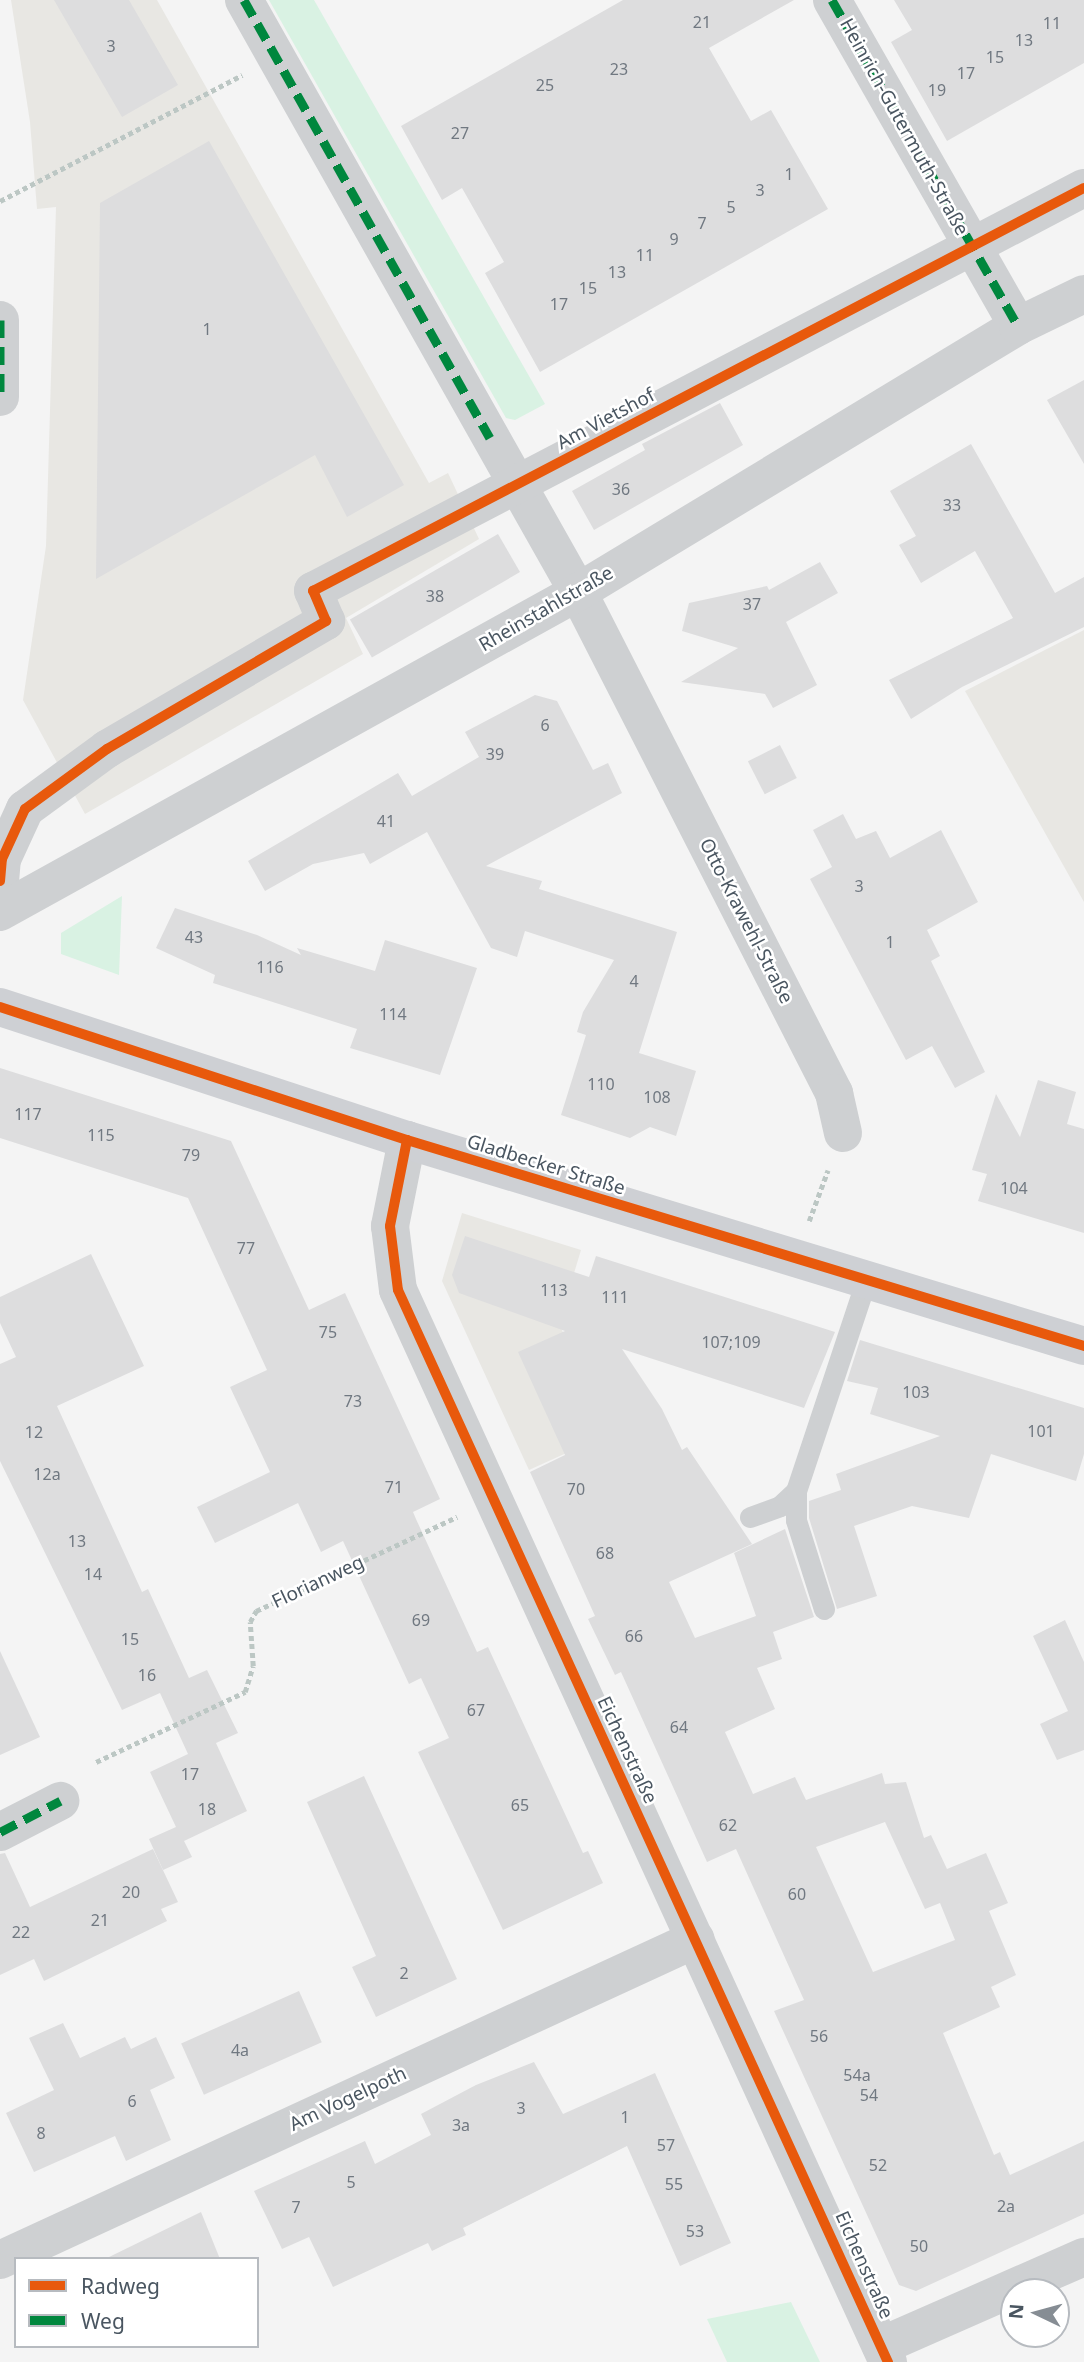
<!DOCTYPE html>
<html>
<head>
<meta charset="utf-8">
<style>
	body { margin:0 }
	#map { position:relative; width:1084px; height:2362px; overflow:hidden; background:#f4f4f4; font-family:"Noto Sans",sans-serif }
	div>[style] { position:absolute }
	.commercial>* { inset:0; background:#e8e7e3 }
	.green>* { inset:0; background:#d9f2e3 }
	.building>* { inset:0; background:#ddddde; transform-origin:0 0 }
	.path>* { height:4.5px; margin-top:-2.25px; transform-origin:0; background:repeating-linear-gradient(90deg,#bcc7c4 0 5px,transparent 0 8.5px) }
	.service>* { height:21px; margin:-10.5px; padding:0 10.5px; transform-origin:10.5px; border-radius:10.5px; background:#ced0d2 }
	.minor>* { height:38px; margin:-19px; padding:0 19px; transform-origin:19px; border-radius:19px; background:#ced0d2 }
	.secondary>* { height:38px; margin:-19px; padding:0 19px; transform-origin:19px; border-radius:19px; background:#ced0d4 }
	.quiet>* { height:9px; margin-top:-4.5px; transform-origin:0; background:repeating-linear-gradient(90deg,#00873e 0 18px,transparent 0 27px) }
	.cycleway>* { height:10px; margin:-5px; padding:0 5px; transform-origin:5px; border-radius:5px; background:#e8590c }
	span { translate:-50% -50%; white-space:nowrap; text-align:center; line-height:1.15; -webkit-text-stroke:5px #fff; paint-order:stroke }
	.number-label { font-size:16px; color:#707881 }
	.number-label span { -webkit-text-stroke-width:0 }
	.street-label { font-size:19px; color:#4a5661 }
	.legend { position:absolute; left:14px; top:2257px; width:245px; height:91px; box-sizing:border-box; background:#fff; border:2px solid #b7bbc0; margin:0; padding:9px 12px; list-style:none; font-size:21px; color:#4a5661 }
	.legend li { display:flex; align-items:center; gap:14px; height:35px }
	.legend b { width:35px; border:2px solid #b7bbc0 }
	.north { position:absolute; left:1000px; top:2278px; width:70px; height:70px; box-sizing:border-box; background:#fff; border:2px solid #b7bbc0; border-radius:50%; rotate:275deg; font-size:19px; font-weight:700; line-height:28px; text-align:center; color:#4a5661 }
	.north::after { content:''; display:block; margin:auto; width:24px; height:32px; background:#868d94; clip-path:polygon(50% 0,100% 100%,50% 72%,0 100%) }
</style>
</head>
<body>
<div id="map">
	<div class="commercial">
		<div style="clip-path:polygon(11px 0,157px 0,429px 483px,448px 473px,479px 539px,346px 618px,363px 654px,85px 814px,23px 700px,46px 546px,56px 207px,37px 209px,30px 122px)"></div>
		<div style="clip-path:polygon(1084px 630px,1084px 902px,965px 691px)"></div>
		<div style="clip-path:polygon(462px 1213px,581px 1250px,559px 1323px,606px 1435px,529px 1470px,442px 1281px)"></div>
	</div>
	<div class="green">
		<div style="clip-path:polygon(269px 0,314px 0,545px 404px,515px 420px,506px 418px)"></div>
		<div style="clip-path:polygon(122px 896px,119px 975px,61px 954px,61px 933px)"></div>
		<div style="clip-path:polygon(791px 2302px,820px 2362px,727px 2362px,707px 2319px)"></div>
	</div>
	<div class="building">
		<div style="clip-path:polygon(54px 0,129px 0,178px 85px,122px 117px)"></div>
		<div style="clip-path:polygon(623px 0,794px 0,709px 48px,751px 121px,771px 110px,828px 209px,540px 372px,485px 273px,504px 262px,462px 188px,442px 200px,401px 126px)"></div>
		<div style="clip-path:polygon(894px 0,1084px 0,1084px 63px,947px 141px,891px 42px,912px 30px)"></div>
		<div style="clip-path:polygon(209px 141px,404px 485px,347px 517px,315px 455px,96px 579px,100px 203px)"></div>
		<div style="clip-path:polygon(1084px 380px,1084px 464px,1047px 400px)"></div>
		<div style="clip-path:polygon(720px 403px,743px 445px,594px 530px,572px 491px,645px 450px,642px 444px)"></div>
		<div style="clip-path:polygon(971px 444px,1055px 593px,1084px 577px,1084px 627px,962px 687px,911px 719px,889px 680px,1013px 618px,975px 551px,921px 583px,899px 545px,916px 536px,890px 491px)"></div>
		<div style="left:498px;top:534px;width:44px;height:171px;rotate:60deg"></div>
		<div style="clip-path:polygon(820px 562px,838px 593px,786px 622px,817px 685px,773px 708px,765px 694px,681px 682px,738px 648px,682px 631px,689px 603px,767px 586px,769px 590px)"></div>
		<div style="clip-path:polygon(535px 695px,557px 701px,593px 770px,608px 763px,622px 793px,486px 866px,542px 881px,539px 889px,677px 932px,639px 1053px,696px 1071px,676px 1136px,650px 1127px,630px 1138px,561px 1115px,586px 1035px,577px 1032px,583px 1012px,614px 960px,525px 931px,517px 957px,491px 948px,427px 832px,370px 864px,364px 853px,313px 864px,265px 891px,248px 861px,398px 773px,412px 796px,479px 757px,465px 732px)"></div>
		<div style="left:780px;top:745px;width:37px;height:36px;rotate:63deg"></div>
		<div style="clip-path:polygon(843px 814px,856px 839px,876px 831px,890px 858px,941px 830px,978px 902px,927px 930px,940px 956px,931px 961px,985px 1072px,955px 1088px,932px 1046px,906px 1060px,810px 879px,832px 867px,813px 830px)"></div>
		<div style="clip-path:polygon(175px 908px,257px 935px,301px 955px,297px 948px,375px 971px,385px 940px,477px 968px,440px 1075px,350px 1048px,357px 1029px,213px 983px,215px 975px,156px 948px)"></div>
		<div style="clip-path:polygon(0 1068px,231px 1141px,309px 1310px,345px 1293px,440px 1499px,413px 1512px,416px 1519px,477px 1652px,488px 1647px,583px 1853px,588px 1851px,603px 1883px,503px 1930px,418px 1752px,449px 1738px,421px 1678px,409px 1684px,343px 1541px,321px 1552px,298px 1503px,215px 1543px,197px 1507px,270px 1472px,230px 1387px,267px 1370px,188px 1198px,0 1138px)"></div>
		<div style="clip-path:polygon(1038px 1080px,1076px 1092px,1067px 1124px,1084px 1129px,1084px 1233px,978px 1201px,987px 1174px,972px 1170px,996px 1094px,1020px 1137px)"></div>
		<div style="clip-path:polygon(evenodd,465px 1236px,589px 1277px,596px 1256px,835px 1332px,804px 1408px,622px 1349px,662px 1409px,682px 1450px,687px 1447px,752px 1544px,669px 1582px,695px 1638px,756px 1616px,734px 1553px,785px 1529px,814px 1617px,773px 1632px,782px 1659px,757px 1668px,775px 1709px,725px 1732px,753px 1794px,795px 1777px,806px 1800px,882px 1773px,885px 1784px,906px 1782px,924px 1838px,931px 1835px,947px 1869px,986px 1853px,1008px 1903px,989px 1911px,1016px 1975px,991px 1987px,1000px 2007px,943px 2033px,994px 2155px,1000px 2152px,1010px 2175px,1084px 2141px,1084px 2214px,916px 2291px,899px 2285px,774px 2011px,804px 2000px,736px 1849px,707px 1862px,621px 1672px,615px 1675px,588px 1619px,595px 1616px,530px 1472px,565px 1455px,518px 1352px,565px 1331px,459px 1293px,452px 1275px,465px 1236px,885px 1822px,925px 1909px,940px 1903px,955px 1940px,873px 1972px,816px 1847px,885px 1822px)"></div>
		<div style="clip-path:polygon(91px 1254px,144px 1366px,57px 1406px,142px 1592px,148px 1589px,189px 1678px,207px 1670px,238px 1733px,216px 1743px,247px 1811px,184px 1841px,192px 1857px,163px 1870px,149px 1839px,176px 1827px,150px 1772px,188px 1754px,160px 1693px,122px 1710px,0 1461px,0 1364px,16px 1357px,0 1323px,0 1297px)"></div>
		<div style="clip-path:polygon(860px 1340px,1084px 1408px,1084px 1454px,1076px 1481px,991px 1454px,969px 1518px,912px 1506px,854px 1526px,877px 1596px,837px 1609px,809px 1518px,809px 1501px,841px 1490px,836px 1474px,940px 1436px,870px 1414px,878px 1388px,847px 1381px)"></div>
		<div style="clip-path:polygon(1065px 1620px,1084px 1662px,1084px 1750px,1057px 1760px,1040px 1724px,1068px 1711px,1033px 1636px)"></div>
		<div style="clip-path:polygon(0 1651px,40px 1737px,0 1755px)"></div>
		<div style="clip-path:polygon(364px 1776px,457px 1979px,376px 2017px,352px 1967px,376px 1956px,307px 1802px)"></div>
		<div style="clip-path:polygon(153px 1849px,178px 1902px,161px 1909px,167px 1921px,44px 1981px,34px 1959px,0 1975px,0 1854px,5px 1853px,30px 1907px)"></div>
		<div style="left:299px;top:1991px;width:56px;height:129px;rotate:66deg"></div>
		<div style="clip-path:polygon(63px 2023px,80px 2058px,125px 2037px,131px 2049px,156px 2037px,175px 2078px,150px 2090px,171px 2140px,126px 2161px,115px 2136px,34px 2172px,6px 2113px,54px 2090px,29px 2038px)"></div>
		<div style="clip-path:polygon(534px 2062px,563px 2114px,655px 2073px,731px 2243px,680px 2266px,627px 2146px,463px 2228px,466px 2235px,448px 2243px,432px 2251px,428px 2243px,333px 2287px,309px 2237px,282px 2249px,254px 2191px,365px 2141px,375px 2164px,431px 2135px,421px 2114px,476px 2085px)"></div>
		<div style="clip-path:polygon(201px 2212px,220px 2259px,105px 2259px)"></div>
	</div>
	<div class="path">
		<div style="left:0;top:201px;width:273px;rotate:-27.5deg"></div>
		<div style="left:809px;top:1221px;width:54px;rotate:-69.6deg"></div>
		<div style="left:96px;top:1762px;width:165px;rotate:-25.2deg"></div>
		<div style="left:245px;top:1692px;width:27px;rotate:-73deg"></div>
		<div style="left:253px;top:1666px;width:44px;rotate:-93.9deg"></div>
		<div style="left:250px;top:1622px;width:13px;rotate:-61deg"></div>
		<div style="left:256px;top:1611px;width:222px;rotate:-25.1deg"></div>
	</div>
	<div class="service">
		<div style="left:750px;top:1517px;width:32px;rotate:-20deg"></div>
		<div style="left:780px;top:1506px;width:22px;rotate:-43deg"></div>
		<div style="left:824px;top:1609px;width:93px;rotate:-107.5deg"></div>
		<div style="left:796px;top:1520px;width:29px;rotate:-90deg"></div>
		<div style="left:796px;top:1491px;width:221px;rotate:-71.6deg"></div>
	</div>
	<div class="minor">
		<div style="left:244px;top:0;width:680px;rotate:60.57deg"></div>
		<div style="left:578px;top:592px;width:563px;rotate:62.93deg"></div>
		<div style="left:834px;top:1093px;width:41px;rotate:77.3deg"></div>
		<div style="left:832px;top:0;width:375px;rotate:60.3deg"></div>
		<div style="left:0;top:320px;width:77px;rotate:90deg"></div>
		<div style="left:0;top:881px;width:22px;rotate:-85deg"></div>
		<div style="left:2px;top:859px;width:55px;rotate:-65.3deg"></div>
		<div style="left:25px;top:809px;width:102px;rotate:-36.2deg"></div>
		<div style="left:107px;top:749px;width:254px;rotate:-30.3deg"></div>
		<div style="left:326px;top:621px;width:33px;rotate:-113deg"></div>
		<div style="left:313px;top:591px;width:870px;rotate:-27.6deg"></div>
		<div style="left:0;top:912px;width:661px;rotate:-28.97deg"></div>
		<div style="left:578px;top:592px;width:514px;rotate:-31.15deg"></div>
		<div style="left:1018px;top:326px;width:73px;rotate:-25.9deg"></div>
		<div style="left:407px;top:1140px;width:88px;rotate:101.2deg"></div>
		<div style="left:390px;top:1226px;width:64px;rotate:82.9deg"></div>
		<div style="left:398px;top:1290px;width:1179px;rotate:65.44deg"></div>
		<div style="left:0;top:1832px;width:68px;rotate:-27.3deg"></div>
		<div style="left:0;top:2260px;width:766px;rotate:-24.76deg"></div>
		<div style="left:881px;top:2346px;width:222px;rotate:-23.7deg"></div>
	</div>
	<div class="secondary">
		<div style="left:0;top:1007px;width:428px;rotate:18.1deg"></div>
		<div style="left:407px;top:1140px;width:708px;rotate:16.92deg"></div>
	</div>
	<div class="quiet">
		<div style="left:244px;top:0;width:502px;rotate:60.68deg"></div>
		<div style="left:832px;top:0;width:375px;rotate:60.3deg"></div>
		<div style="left:0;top:320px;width:77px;rotate:90deg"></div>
		<div style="left:0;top:1832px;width:68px;rotate:-27.3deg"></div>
	</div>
	<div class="cycleway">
		<div style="left:0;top:881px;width:22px;rotate:-85deg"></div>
		<div style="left:2px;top:859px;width:55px;rotate:-65.3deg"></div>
		<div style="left:25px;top:809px;width:102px;rotate:-36.2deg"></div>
		<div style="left:107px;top:749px;width:254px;rotate:-30.3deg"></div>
		<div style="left:326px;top:621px;width:33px;rotate:-113deg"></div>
		<div style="left:313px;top:591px;width:870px;rotate:-27.6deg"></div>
		<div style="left:0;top:1007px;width:428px;rotate:18.1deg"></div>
		<div style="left:407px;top:1140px;width:708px;rotate:16.92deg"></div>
		<div style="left:407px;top:1140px;width:88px;rotate:101.2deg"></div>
		<div style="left:390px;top:1226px;width:64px;rotate:82.9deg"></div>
		<div style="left:398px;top:1290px;width:1179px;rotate:65.44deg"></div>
	</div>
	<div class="number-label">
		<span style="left:702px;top:22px">21</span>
		<span style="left:1052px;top:23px">11</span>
		<span style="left:1024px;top:40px">13</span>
		<span style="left:111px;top:46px">3</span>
		<span style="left:995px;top:57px">15</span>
		<span style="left:619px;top:69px">23</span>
		<span style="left:966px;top:73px">17</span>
		<span style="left:545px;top:85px">25</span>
		<span style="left:937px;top:90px">19</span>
		<span style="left:460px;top:133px">27</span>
		<span style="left:789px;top:174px">1</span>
		<span style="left:760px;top:190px">3</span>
		<span style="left:731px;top:207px">5</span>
		<span style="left:702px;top:223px">7</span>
		<span style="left:674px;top:239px">9</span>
		<span style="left:645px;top:255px">11</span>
		<span style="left:617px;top:272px">13</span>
		<span style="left:588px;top:288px">15</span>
		<span style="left:559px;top:304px">17</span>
		<span style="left:207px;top:329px">1</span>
		<span style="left:621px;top:489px">36</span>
		<span style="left:952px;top:505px">33</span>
		<span style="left:435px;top:596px">38</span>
		<span style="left:752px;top:604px">37</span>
		<span style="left:545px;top:725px">6</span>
		<span style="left:495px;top:754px">39</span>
		<span style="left:386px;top:821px">41</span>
		<span style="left:859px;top:886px">3</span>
		<span style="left:194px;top:937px">43</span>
		<span style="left:890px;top:942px">1</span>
		<span style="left:270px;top:967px">116</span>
		<span style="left:634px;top:981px">4</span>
		<span style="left:393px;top:1014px">114</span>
		<span style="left:601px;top:1084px">110</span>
		<span style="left:657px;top:1097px">108</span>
		<span style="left:28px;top:1114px">117</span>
		<span style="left:101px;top:1135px">115</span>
		<span style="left:191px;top:1155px">79</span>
		<span style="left:1014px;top:1188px">104</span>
		<span style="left:246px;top:1248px">77</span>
		<span style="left:554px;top:1290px">113</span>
		<span style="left:615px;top:1297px">111</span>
		<span style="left:328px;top:1332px">75</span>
		<span style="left:731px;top:1342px">107;109</span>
		<span style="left:916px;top:1392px">103</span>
		<span style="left:353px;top:1401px">73</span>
		<span style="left:1041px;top:1431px">101</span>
		<span style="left:34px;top:1432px">12</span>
		<span style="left:47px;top:1474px">12a</span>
		<span style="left:394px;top:1487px">71</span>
		<span style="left:576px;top:1489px">70</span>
		<span style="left:77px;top:1541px">13</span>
		<span style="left:605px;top:1553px">68</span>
		<span style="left:93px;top:1574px">14</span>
		<span style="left:421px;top:1620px">69</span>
		<span style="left:634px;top:1636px">66</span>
		<span style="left:130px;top:1639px">15</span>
		<span style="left:147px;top:1675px">16</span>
		<span style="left:476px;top:1710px">67</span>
		<span style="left:679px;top:1727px">64</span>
		<span style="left:190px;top:1774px">17</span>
		<span style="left:520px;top:1805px">65</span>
		<span style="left:207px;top:1809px">18</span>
		<span style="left:728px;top:1825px">62</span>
		<span style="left:131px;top:1892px">20</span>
		<span style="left:797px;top:1894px">60</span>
		<span style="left:100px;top:1920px">21</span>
		<span style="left:21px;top:1932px">22</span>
		<span style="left:404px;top:1973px">2</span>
		<span style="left:819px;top:2036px">56</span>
		<span style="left:240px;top:2050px">4a</span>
		<span style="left:857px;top:2075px">54a</span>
		<span style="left:869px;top:2095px">54</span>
		<span style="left:132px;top:2101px">6</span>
		<span style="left:521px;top:2108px">3</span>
		<span style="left:625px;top:2117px">1</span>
		<span style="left:461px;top:2125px">3a</span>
		<span style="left:41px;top:2133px">8</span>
		<span style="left:666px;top:2145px">57</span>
		<span style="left:878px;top:2165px">52</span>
		<span style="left:351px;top:2182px">5</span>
		<span style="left:674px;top:2184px">55</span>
		<span style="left:1006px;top:2206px">2a</span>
		<span style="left:296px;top:2207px">7</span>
		<span style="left:695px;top:2231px">53</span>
		<span style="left:919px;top:2246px">50</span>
	</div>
	<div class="street-label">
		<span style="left:904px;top:127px;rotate:61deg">Heinrich-Gutermuth-Straße</span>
		<span style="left:606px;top:419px;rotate:-28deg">Am Vietshof</span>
		<span style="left:546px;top:609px;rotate:-30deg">Rheinstahlstraße</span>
		<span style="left:746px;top:921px;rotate:63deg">Otto-Krawehl-Straße</span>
		<span style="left:546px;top:1165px;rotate:17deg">Gladbecker Straße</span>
		<span style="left:318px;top:1582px;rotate:-25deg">Florianweg</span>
		<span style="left:627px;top:1750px;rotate:65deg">Eichenstraße</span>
		<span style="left:348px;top:2099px;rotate:-25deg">Am Vogelpoth</span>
		<span style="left:864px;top:2265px;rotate:66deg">Eichenstraße</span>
	</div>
	<ul class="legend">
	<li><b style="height:9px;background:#e8590c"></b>Radweg</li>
	<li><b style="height:9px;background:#00873e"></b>Weg</li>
	</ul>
	<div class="north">N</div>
</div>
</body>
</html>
